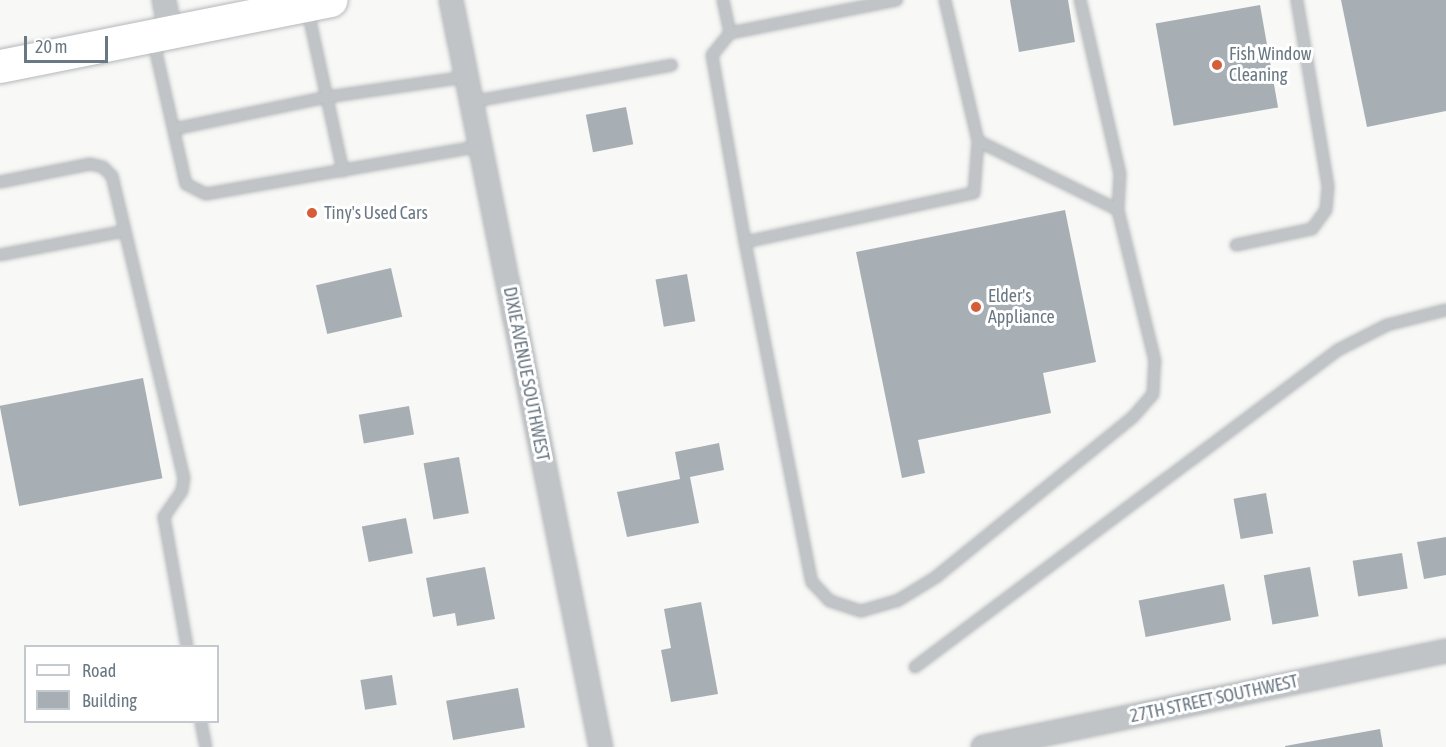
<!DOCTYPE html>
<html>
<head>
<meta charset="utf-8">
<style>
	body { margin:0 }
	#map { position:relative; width:1446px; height:747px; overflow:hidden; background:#f8f8f6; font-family:"Asap Condensed",sans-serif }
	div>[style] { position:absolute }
	.building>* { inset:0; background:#a8afb4; transform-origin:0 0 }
	.roads { filter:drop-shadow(0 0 2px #b4b8bb) drop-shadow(0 0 2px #b4b8bb) }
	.service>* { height:10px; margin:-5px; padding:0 5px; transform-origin:5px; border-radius:5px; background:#c0c4c7 }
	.minor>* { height:22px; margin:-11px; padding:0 11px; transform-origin:11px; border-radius:11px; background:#c0c4c7 }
	.primary>* { height:33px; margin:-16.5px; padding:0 16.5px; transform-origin:16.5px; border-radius:16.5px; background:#fff }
	.dots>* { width:16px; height:16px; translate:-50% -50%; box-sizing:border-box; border:3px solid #fff; border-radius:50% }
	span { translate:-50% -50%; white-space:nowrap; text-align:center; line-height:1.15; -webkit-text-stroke:6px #fff; paint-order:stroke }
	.poi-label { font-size:18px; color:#6a7884 }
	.left { translate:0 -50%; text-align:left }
	.street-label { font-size:18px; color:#6a7884 }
	.legend { position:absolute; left:24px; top:645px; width:195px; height:78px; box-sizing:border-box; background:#fff; border:2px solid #c3c9ce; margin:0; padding:8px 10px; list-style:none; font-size:18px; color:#6a7884 }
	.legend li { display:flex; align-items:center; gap:12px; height:30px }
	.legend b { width:30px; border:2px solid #c3c9ce }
	.scale { position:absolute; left:24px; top:36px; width:84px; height:27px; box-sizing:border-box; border:3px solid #6a7884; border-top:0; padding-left:8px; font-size:18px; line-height:21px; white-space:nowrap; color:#6a7884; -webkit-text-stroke:4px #fff; paint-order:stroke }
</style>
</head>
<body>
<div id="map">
	<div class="building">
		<div style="clip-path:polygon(1010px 0,1068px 0,1075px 42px,1019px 52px)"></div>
		<div style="clip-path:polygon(1341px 0,1446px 0,1446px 111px,1367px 127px)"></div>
		<div style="left:1260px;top:5px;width:104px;height:106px;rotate:80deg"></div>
		<div style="left:626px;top:107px;width:38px;height:41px;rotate:79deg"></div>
		<div style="clip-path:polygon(1065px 210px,1096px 362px,1043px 373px,1051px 413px,918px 440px,925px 473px,902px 478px,856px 252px)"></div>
		<div style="left:391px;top:268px;width:50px;height:77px;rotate:77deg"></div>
		<div style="left:687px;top:274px;width:48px;height:32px;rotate:80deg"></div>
		<div style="left:143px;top:378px;width:102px;height:146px;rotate:79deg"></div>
		<div style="left:409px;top:406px;width:29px;height:51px;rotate:80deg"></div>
		<div style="clip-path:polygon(719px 443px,724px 470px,690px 477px,699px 523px,627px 537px,617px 492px,680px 479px,675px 452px)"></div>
		<div style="left:459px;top:457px;width:57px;height:36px;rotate:80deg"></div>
		<div style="left:1266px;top:493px;width:41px;height:33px;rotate:80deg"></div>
		<div style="left:406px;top:518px;width:36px;height:45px;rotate:79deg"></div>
		<div style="clip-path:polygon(1446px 537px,1446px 575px,1424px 579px,1417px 542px)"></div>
		<div style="left:1402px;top:553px;width:36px;height:50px;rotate:81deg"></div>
		<div style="clip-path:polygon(485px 567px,495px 619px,457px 626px,455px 613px,433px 617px,426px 578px)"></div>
		<div style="left:1310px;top:567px;width:50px;height:47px;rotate:80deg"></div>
		<div style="left:1224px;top:584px;width:37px;height:87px;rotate:79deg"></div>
		<div style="clip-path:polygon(701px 602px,718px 694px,671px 702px,661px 650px,671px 648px,664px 609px)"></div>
		<div style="left:392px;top:675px;width:30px;height:32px;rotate:81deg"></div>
		<div style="left:518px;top:688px;width:40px;height:73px;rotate:80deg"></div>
		<div style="clip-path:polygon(1380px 729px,1383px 747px,1285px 747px,1285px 746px)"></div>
	</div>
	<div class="roads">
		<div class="service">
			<div style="left:723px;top:0;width:34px;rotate:78deg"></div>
			<div style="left:730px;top:33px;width:28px;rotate:129deg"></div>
			<div style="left:712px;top:55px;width:190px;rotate:80deg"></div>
			<div style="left:745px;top:242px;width:234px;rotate:-12.1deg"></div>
			<div style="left:974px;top:193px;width:52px;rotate:-85.6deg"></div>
			<div style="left:978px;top:141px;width:145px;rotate:-103.2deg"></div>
			<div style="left:307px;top:7px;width:168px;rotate:77.6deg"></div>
			<div style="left:730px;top:33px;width:170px;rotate:-11.2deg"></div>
			<div style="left:153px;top:39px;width:149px;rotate:77.2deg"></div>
			<div style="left:186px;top:184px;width:22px;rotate:27deg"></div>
			<div style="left:206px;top:194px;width:278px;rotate:-9.9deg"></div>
			<div style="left:471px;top:102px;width:204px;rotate:-10.4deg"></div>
			<div style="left:174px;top:129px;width:156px;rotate:-11.8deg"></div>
			<div style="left:327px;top:97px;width:140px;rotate:-8.2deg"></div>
			<div style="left:978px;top:141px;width:156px;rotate:26.2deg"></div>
			<div style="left:1118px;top:210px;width:36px;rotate:-87deg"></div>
			<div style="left:1120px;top:174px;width:179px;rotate:-102.9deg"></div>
			<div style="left:0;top:182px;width:92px;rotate:-11.3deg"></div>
			<div style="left:90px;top:164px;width:13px;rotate:13deg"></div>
			<div style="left:103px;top:167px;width:13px;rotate:45deg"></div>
			<div style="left:112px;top:176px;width:310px;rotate:76.6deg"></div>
			<div style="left:184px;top:478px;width:13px;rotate:99deg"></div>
			<div style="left:182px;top:491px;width:32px;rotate:125deg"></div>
			<div style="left:164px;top:517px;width:131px;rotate:79.9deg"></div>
			<div style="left:745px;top:242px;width:347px;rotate:78.9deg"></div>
			<div style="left:812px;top:582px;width:26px;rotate:47deg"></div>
			<div style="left:830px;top:601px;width:33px;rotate:18deg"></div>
			<div style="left:861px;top:611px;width:37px;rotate:-16deg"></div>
			<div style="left:897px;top:601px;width:46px;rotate:-31.6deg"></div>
			<div style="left:936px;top:577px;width:254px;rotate:-39.1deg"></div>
			<div style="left:1133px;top:417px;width:30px;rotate:-49deg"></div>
			<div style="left:1153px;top:394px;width:33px;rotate:-87deg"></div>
			<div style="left:1155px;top:361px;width:155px;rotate:-103.8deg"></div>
			<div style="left:1236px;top:245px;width:78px;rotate:-11.9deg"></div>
			<div style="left:1312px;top:229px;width:24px;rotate:-54deg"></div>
			<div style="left:1326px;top:210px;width:24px;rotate:-85deg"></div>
			<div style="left:1328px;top:186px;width:189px;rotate:-99.5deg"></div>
			<div style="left:0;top:255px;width:127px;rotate:-10.9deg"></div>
			<div style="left:915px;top:667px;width:529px;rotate:-36.85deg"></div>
			<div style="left:1338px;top:350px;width:55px;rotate:-27deg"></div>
			<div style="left:1387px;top:325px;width:61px;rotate:-14.3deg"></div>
			<div style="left:201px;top:722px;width:25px;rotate:79deg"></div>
		</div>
		<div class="minor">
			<div style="left:164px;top:0;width:32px;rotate:79deg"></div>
			<div style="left:451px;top:0;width:762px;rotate:78.65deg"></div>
			<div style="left:983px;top:747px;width:473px;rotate:-11.7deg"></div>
		</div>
		<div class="primary">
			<div style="left:0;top:66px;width:337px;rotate:-11.3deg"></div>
		</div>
	</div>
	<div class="dots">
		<div style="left:1217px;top:65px;background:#d55e39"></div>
		<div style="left:312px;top:213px;background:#d55e39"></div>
		<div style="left:976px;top:307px;background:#d55e39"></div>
	</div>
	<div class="poi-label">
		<span class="left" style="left:1229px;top:65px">Fish Window<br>Cleaning</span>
		<span class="left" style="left:324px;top:213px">Tiny's Used Cars</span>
		<span class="left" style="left:988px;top:307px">Elder's<br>Appliance</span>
	</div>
	<div class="street-label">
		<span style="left:526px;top:374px;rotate:79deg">DIXIE AVENUE SOUTHWEST</span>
		<span style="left:1214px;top:699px;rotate:-12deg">27TH STREET SOUTHWEST</span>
	</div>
	<ul class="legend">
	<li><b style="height:8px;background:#fff"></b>Road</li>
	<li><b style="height:16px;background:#a8afb4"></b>Building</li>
	</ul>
	<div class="scale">20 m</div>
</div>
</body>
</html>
